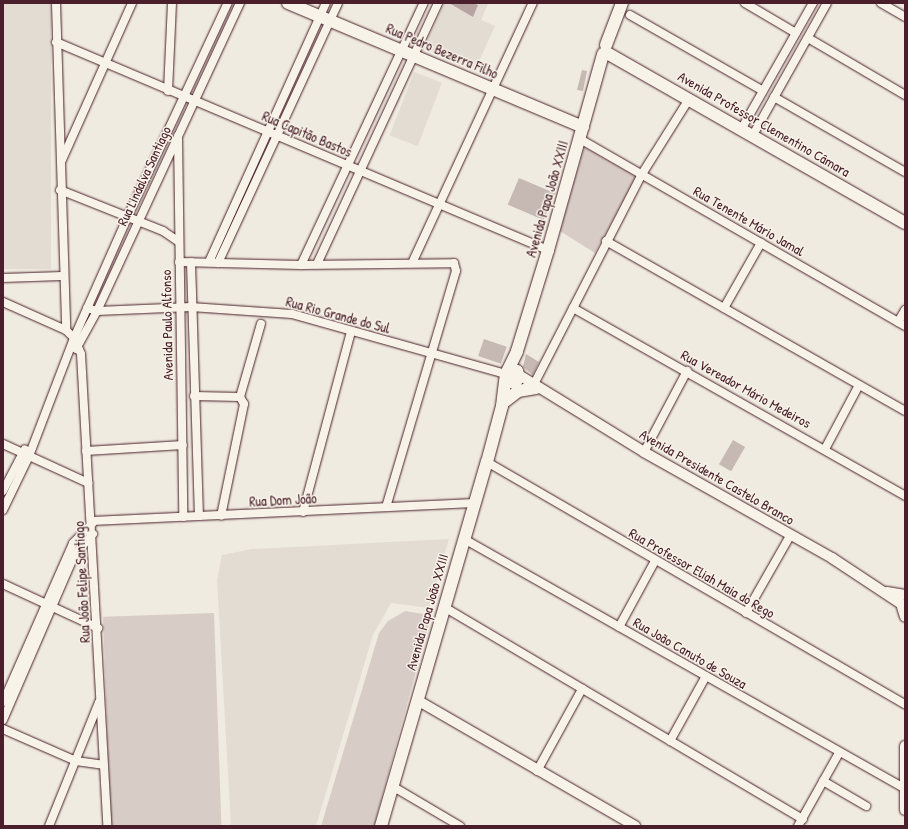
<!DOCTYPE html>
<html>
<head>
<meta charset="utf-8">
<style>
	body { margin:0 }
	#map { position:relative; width:908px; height:829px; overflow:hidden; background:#f0ebe0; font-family:"Patrick Hand",sans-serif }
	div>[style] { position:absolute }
	.built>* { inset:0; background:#e3dcd2; transform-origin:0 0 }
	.green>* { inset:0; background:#d8cdc6; transform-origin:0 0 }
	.water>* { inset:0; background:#b7a4a2 }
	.building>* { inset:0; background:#c6b8b3; transform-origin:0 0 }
	.roads { filter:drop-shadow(0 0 1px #4a1f2b) drop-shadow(0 0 1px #4a1f2b) }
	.minor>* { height:8px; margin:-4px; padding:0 4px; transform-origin:4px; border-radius:4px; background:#f7f3e8 }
	.tertiary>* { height:10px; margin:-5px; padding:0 5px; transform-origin:5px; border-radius:5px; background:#f7f3e8 }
	.secondary>* { height:12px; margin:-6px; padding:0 6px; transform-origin:6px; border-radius:6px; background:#f7f3e8 }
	span { translate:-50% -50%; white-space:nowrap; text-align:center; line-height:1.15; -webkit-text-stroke:3px #f7f3e8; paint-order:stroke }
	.street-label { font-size:14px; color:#4a1f2b }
	.frame { position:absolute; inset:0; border:4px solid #4a1f2b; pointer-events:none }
</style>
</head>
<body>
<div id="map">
	<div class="built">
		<div style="left:3px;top:3px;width:48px;height:266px"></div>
		<div style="clip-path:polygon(444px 3px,488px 4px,481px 20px,495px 26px,475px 70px,424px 48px)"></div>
		<div style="left:414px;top:72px;width:30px;height:68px;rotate:21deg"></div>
		<div style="clip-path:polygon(449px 539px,429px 608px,391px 603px,373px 635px,316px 826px,231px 826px,217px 580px,222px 555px,252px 549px)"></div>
	</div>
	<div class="green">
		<div style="clip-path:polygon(584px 147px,637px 177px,595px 253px,560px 231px)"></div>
		<div style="clip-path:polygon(405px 611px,423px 614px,429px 624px,374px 826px,321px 826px,379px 633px,388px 621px)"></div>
		<div style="left:214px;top:613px;width:213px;height:111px;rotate:88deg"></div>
	</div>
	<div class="water">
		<div style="clip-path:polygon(449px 3px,473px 3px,478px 5px,473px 17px)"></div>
	</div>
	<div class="building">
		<div style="clip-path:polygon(582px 70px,587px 71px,583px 91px,577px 90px)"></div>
		<div style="left:519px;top:178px;width:39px;height:29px;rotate:23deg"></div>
		<div style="left:484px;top:339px;width:24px;height:18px;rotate:19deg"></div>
		<div style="clip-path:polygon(526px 354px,539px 362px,533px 375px,523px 367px)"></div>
		<div style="left:733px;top:440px;width:14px;height:28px;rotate:30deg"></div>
	</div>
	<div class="roads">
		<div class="minor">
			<div style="left:56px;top:3px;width:327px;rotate:88.2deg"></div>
			<div style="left:745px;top:3px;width:59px;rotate:30.5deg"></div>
			<div style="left:881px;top:3px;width:28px;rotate:30deg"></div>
			<div style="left:630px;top:15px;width:153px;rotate:29.7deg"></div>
			<div style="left:808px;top:38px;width:113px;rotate:30.4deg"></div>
			<div style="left:56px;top:42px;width:534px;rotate:22.92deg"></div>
			<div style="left:168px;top:91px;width:88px;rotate:-87.4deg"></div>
			<div style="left:774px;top:97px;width:151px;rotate:29.8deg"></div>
			<div style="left:742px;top:128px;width:144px;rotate:-60.4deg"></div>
			<div style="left:753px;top:135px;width:151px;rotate:-60.7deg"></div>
			<div style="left:178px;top:136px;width:381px;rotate:89.2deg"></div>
			<div style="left:580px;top:139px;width:375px;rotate:29.9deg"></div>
			<div style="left:61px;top:162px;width:174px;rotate:-65.9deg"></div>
			<div style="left:60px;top:190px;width:111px;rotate:21.7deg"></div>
			<div style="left:163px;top:231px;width:18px;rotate:34deg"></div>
			<div style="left:606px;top:241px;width:344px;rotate:29.6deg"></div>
			<div style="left:413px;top:261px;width:285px;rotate:-65.1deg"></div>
			<div style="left:179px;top:262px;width:122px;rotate:1.4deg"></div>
			<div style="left:301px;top:265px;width:153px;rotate:-0.7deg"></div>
			<div style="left:454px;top:263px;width:8px;rotate:76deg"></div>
			<div style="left:456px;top:271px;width:246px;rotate:106.5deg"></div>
			<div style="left:191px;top:262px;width:254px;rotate:88.2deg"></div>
			<div style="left:209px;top:262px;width:284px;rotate:-65.7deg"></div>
			<div style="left:218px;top:263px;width:286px;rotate:-65.2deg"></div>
			<div style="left:317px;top:264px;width:288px;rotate:-65.1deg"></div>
			<div style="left:301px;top:265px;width:289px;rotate:-64.9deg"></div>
			<div style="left:3px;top:278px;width:59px;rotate:-1.9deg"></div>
			<div style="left:3px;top:302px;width:69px;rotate:24deg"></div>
			<div style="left:66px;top:330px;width:11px;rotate:45deg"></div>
			<div style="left:74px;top:338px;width:17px;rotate:66deg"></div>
			<div style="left:81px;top:354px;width:473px;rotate:86.8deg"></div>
			<div style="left:87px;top:308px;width:10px;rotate:17deg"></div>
			<div style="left:97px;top:311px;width:94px;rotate:-2.4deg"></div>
			<div style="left:191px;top:307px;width:101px;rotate:4deg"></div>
			<div style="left:292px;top:314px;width:222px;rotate:15.7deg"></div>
			<div style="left:573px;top:308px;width:382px;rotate:29.5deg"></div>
			<div style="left:724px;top:308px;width:75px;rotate:-60.4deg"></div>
			<div style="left:898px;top:322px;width:14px;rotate:-60deg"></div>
			<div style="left:76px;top:349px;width:43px;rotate:-61.1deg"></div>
			<div style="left:97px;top:311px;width:340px;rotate:-65.1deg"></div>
			<div style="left:533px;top:386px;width:238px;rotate:-62.8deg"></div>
			<div style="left:642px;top:174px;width:89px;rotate:-57.9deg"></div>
			<div style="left:194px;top:396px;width:46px;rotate:1.2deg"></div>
			<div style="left:240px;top:397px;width:8px;rotate:60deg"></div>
			<div style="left:244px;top:404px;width:114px;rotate:101.6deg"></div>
			<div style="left:240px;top:397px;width:76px;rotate:-74deg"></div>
			<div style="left:3px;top:444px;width:94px;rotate:24.6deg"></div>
			<div style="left:825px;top:449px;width:72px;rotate:-62deg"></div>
			<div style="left:86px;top:451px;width:97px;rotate:-3.5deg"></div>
			<div style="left:644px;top:452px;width:92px;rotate:-62deg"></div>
			<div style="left:487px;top:462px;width:483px;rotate:30.1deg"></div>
			<div style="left:3px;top:491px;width:47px;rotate:-62.4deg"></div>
			<div style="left:3px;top:510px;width:60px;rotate:-64.3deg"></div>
			<div style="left:29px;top:456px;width:126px;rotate:-69.1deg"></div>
			<div style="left:74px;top:338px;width:133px;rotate:-66.1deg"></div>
			<div style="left:128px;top:216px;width:235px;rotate:-64.9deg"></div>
			<div style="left:303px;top:512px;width:186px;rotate:-75.1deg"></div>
			<div style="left:91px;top:521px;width:385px;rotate:-2.7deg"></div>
			<div style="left:464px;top:539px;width:506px;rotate:29.51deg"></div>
			<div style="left:3px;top:584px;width:105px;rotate:24.9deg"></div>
			<div style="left:444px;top:607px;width:417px;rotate:30.6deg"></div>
			<div style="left:746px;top:613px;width:89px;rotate:-60.3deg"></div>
			<div style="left:619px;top:627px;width:75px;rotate:-61.4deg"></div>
			<div style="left:3px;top:702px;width:174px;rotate:-66.2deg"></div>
			<div style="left:73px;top:543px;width:27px;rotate:-45deg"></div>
			<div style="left:3px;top:720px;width:181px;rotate:-66.6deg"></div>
			<div style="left:75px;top:554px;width:27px;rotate:-48deg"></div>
			<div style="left:3px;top:729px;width:80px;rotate:23.7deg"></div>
			<div style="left:76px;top:761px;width:27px;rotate:8deg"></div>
			<div style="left:670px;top:741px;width:74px;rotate:-61deg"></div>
			<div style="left:537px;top:771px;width:94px;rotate:-61.2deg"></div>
			<div style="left:823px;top:781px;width:50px;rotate:30.2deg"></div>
			<div style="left:392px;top:786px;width:79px;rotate:30.5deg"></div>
			<div style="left:49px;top:826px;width:134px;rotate:-68deg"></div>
			<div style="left:798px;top:826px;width:84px;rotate:-60.7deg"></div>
		</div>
		<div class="tertiary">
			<div style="left:519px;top:375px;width:147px;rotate:31.6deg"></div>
			<div style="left:644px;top:452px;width:216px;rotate:29.4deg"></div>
			<div style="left:832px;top:558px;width:82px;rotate:33.5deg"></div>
			<div style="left:887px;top:592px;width:18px;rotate:9deg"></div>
			<div style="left:902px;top:607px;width:10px;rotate:73deg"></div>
			<div style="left:417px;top:700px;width:252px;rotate:30deg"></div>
			<div style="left:905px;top:746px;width:64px;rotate:90deg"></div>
		</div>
		<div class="secondary">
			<div style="left:288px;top:3px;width:320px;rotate:22.8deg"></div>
			<div style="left:606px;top:45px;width:45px;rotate:-69.1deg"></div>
			<div style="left:607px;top:53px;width:343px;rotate:29.7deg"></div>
			<div style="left:507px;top:381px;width:8px;rotate:14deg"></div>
			<div style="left:515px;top:383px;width:7px;rotate:-56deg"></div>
			<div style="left:519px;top:377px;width:6px;rotate:-108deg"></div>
			<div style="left:517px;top:371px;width:7px;rotate:-172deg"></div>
			<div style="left:504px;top:402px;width:18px;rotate:-38deg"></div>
			<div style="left:518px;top:391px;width:18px;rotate:-9deg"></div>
			<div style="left:381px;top:826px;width:379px;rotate:-73.8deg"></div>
			<div style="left:487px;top:462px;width:58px;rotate:-75deg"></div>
			<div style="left:502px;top:406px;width:32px;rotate:-83deg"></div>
			<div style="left:506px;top:374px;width:25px;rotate:-64deg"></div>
			<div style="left:517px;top:351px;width:106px;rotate:-72.9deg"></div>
			<div style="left:548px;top:250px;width:204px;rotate:-74.3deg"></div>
		</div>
	</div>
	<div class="street-label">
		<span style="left:442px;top:51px;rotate:23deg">Rua Pedro Bezerra Filho</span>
		<span style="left:764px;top:124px;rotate:30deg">Avenida Professor Clementino Câmara</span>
		<span style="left:307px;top:134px;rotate:23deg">Rua Capitão Bastos</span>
		<span style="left:144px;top:176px;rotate:-65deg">Rua Lindalva Santiago</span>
		<span style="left:547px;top:199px;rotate:-74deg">Avenida Papa João XXIII</span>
		<span style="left:749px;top:221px;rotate:30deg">Rua Tenente Mário Jamal</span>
		<span style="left:338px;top:315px;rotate:15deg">Rua Rio Grande do Sul</span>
		<span style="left:167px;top:325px;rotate:-91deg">Avenida Paulo Alfonso</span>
		<span style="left:746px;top:389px;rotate:29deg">Rua Vereador Mário Medeiros</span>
		<span style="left:717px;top:477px;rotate:30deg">Avenida Presidente Castelo Branco</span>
		<span style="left:283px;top:500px;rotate:-3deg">Rua Dom João</span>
		<span style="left:702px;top:573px;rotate:30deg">Rua Professor Eliah Maia do Rego</span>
		<span style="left:82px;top:582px;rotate:-93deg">Rua João Felipe Santiago</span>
		<span style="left:427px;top:612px;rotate:-74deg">Avenida Papa João XXIII</span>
		<span style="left:690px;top:653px;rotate:30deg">Rua João Canuto de Souza</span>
	</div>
	<div class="frame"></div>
</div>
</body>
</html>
